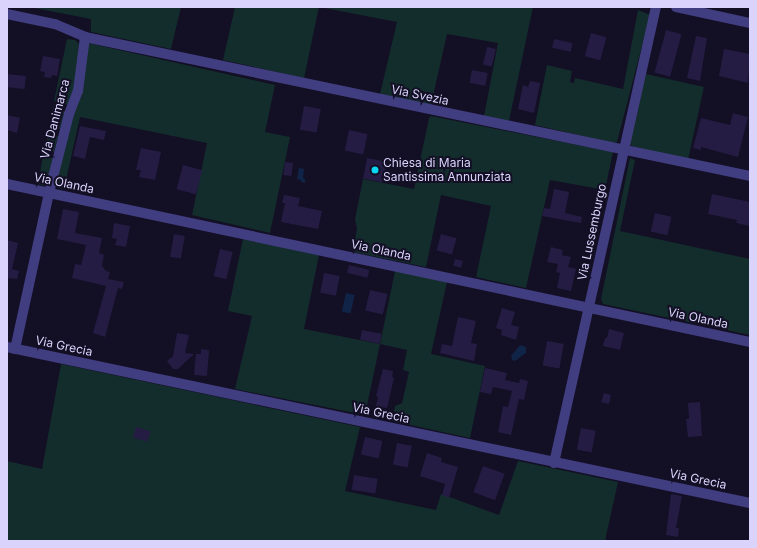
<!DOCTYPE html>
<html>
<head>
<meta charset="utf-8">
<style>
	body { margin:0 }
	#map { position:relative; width:757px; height:548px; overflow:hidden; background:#130f24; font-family:Inter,sans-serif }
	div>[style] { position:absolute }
	.green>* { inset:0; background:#132d2d }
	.water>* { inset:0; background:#102447; transform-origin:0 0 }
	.building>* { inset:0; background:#251c44; transform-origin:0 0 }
	.minor>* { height:10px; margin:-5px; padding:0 5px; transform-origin:5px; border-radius:5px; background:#413d81 }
	.dots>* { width:11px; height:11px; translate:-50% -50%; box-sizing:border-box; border:2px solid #130f24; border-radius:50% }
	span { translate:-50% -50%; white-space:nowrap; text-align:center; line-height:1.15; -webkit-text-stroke:4px #130f24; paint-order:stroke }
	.street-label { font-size:12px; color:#dad4fd }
	.poi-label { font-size:12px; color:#dad4fd }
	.left { translate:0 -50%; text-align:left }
	.frame { position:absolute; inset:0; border:8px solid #dad4fd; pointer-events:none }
</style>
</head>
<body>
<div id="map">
	<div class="green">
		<div style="clip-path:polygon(29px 7px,181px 7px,171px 49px,91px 32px,91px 19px)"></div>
		<div style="clip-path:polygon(235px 7px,533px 7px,509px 121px,484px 116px,498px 43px,447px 34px,431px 105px,380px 94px,397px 22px,319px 7px,304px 78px,223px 60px)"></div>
		<div style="clip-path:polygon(638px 10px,650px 15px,617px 142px,613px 143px,535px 125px,547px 65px,572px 71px,570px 82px,574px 83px,575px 78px,623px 89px)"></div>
		<div style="clip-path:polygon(67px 39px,75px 40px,79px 44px,76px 85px,68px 104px,65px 105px,54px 101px)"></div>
		<div style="clip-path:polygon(88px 43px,275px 85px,265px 132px,290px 137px,270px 233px,192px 215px,207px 143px,80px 117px,64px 189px,58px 188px,56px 185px)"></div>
		<div style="clip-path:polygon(646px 74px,704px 87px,688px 160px,632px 146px,630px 144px,640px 89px)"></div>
		<div style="clip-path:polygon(53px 107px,65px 111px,60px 129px,49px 127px)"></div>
		<div style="clip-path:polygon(431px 116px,613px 152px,605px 190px,550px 180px,526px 288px,476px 277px,491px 206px,441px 195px,426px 267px,353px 252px,357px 229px,355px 219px,363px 179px,414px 189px,429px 118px)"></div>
		<div style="clip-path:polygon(48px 133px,58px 136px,54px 152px,45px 150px)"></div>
		<div style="clip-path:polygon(43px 156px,53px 158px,47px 184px,44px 186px,38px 184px)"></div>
		<div style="clip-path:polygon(630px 158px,635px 160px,620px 231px,750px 259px,750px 335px,603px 304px,601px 299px)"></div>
		<div style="clip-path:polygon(243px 239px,319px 255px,304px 329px,380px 344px,395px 271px,447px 282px,431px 354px,485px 366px,470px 438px,392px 421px,395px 406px,402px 403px,409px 372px,403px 370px,407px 350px,380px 344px,365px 415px,235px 389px,252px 316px,228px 311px)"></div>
		<div style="clip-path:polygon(61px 364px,360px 427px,345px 491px,436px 510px,441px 494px,499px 515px,518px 461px,618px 482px,605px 541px,7px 541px,7px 461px,42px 469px)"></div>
	</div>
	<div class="water">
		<div style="clip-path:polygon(299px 168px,304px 169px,303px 178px,305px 179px,305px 183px,301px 182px,301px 180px,297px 179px)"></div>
		<div style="left:346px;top:293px;width:9px;height:19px;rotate:13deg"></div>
		<div style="clip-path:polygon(520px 345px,526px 347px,526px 353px,515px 361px,512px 360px,511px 356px)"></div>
	</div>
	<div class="building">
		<div style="left:666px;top:30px;width:16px;height:44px;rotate:15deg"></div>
		<div style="left:591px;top:33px;width:16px;height:24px;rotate:15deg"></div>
		<div style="clip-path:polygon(696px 36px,707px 38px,700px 81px,687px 78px)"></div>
		<div style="left:554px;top:39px;width:19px;height:9px;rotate:12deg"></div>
		<div style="left:487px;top:47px;width:9px;height:18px;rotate:13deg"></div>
		<div style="clip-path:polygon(724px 49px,750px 54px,748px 83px,719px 76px)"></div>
		<div style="clip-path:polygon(43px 56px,60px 59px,57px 76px,52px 75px,51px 78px,44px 77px,45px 72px,40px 71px)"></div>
		<div style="left:472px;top:70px;width:16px;height:13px;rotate:11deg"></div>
		<div style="left:7px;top:74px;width:19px;height:13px;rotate:6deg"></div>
		<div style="clip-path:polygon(530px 81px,540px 83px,534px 113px,518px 109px,523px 85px,528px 87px)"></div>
		<div style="left:304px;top:106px;width:17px;height:24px;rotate:10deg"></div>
		<div style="clip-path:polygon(733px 113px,748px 117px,738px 157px,701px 147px,701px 150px,693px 148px,701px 118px,730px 125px)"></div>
		<div style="clip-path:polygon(7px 115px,20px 118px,17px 133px,7px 130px)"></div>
		<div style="clip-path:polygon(80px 126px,106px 131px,104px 140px,90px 137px,85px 159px,73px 156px)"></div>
		<div style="left:349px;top:130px;width:19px;height:21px;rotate:12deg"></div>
		<div style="clip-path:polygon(141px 148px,161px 152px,155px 180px,139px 177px,141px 170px,136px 170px)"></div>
		<div style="left:367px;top:158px;width:20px;height:21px;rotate:11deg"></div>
		<div style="left:285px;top:162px;width:8px;height:13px;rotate:7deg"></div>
		<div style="left:183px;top:165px;width:20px;height:25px;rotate:15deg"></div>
		<div style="clip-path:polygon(554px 189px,569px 192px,565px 213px,582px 217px,581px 223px,542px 216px,544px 208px,550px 209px)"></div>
		<div style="clip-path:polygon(712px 194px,750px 202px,750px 226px,736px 223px,737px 220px,708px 214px)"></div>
		<div style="clip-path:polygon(284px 195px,300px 198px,298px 206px,322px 211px,318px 229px,281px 222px,285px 203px,282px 203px)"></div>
		<div style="clip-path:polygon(63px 209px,79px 212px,75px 233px,102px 238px,99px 253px,104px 255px,102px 266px,106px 271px,110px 272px,108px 279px,124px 282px,122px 289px,118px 288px,105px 337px,93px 333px,106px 286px,72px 278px,75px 264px,81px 265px,86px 245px,57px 239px)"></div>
		<div style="left:655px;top:213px;width:17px;height:19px;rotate:13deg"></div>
		<div style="clip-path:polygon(114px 223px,130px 226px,126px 247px,115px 245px,117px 239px,112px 238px)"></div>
		<div style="left:174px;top:234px;width:11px;height:23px;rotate:10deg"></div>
		<div style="left:441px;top:234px;width:16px;height:17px;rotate:15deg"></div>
		<div style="clip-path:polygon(7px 240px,18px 243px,12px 269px,19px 271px,17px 279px,7px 278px)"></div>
		<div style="clip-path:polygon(551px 247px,563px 250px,562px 255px,571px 257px,568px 267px,576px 269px,571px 291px,557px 288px,560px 273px,556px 272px,558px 264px,547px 262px)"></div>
		<div style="left:220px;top:249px;width:13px;height:28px;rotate:13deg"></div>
		<div style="left:455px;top:259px;width:8px;height:7px;rotate:14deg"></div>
		<div style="left:349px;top:265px;width:21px;height:8px;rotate:14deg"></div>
		<div style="left:324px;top:273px;width:16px;height:20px;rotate:11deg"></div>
		<div style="left:370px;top:290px;width:18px;height:21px;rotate:13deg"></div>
		<div style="clip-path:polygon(502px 308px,515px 312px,511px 325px,519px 327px,516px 340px,501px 335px,502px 330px,496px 328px)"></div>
		<div style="clip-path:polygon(458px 317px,476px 321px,471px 343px,477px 344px,474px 361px,440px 353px,442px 344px,452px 346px)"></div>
		<div style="clip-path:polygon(609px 329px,624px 333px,620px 350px,603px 346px,605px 338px,607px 338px)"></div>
		<div style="left:362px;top:330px;width:20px;height:10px;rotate:11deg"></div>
		<div style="clip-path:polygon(177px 333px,189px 335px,185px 353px,194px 354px,178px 369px,173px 369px,167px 361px,173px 356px)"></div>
		<div style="left:547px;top:341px;width:17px;height:25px;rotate:10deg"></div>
		<div style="clip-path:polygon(201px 349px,209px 350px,207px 376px,194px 375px,196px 354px,201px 354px)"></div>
		<div style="clip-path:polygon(485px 368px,507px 373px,505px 380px,519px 383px,520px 379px,528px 381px,524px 400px,519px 399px,511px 435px,498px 432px,503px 406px,508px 407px,512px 391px,493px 387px,491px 394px,480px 392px)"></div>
		<div style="clip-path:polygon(383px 369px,393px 371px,392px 377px,394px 378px,387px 408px,376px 406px,378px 397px,376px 396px)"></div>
		<div style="clip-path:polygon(604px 393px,611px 395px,609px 404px,601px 402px)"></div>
		<div style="clip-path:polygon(700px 402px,702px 436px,688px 437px,686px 419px,689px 419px,688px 403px)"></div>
		<div style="left:136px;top:427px;width:15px;height:11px;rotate:16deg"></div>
		<div style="left:581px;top:428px;width:15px;height:22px;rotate:11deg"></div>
		<div style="left:365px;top:437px;width:18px;height:18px;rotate:13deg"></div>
		<div style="left:397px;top:443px;width:15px;height:22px;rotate:11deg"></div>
		<div style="clip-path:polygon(427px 453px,442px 458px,441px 462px,458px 467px,449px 498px,442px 495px,445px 484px,420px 476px)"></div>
		<div style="left:483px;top:466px;width:23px;height:28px;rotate:20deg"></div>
		<div style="left:354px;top:475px;width:24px;height:15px;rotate:9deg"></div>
		<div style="clip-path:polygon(671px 494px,682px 496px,676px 528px,679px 528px,678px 537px,666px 535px)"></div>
	</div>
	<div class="minor">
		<div style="left:676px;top:7px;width:76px;rotate:12.2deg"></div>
		<div style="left:7px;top:14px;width:49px;rotate:11.8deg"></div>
		<div style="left:55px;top:24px;width:33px;rotate:23deg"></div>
		<div style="left:85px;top:37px;width:679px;rotate:11.81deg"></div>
		<div style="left:7px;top:184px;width:760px;rotate:12.01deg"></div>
		<div style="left:7px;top:347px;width:759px;rotate:11.86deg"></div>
		<div style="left:15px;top:349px;width:160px;rotate:-77.7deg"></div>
		<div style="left:49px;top:193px;width:81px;rotate:-75.8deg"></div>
		<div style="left:69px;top:114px;width:25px;rotate:-69deg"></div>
		<div style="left:78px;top:91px;width:54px;rotate:-82.6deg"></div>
		<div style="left:554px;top:463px;width:467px;rotate:-77.4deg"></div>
	</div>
	<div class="dots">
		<div style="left:375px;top:170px;background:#0bd6f2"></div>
	</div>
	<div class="street-label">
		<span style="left:420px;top:95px;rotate:12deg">Via Svezia</span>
		<span style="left:55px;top:119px;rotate:-75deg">Via Danimarca</span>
		<span style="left:64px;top:183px;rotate:12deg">Via Olanda</span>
		<span style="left:592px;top:232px;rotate:-78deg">Via Lussemburgo</span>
		<span style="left:381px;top:250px;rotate:12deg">Via Olanda</span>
		<span style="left:698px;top:318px;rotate:12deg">Via Olanda</span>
		<span style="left:64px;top:346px;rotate:12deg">Via Grecia</span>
		<span style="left:381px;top:413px;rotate:12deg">Via Grecia</span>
		<span style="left:698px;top:479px;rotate:12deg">Via Grecia</span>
	</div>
	<div class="poi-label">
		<span class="left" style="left:383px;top:170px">Chiesa di Maria<br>Santissima Annunziata</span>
	</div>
	<div class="frame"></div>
</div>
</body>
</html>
